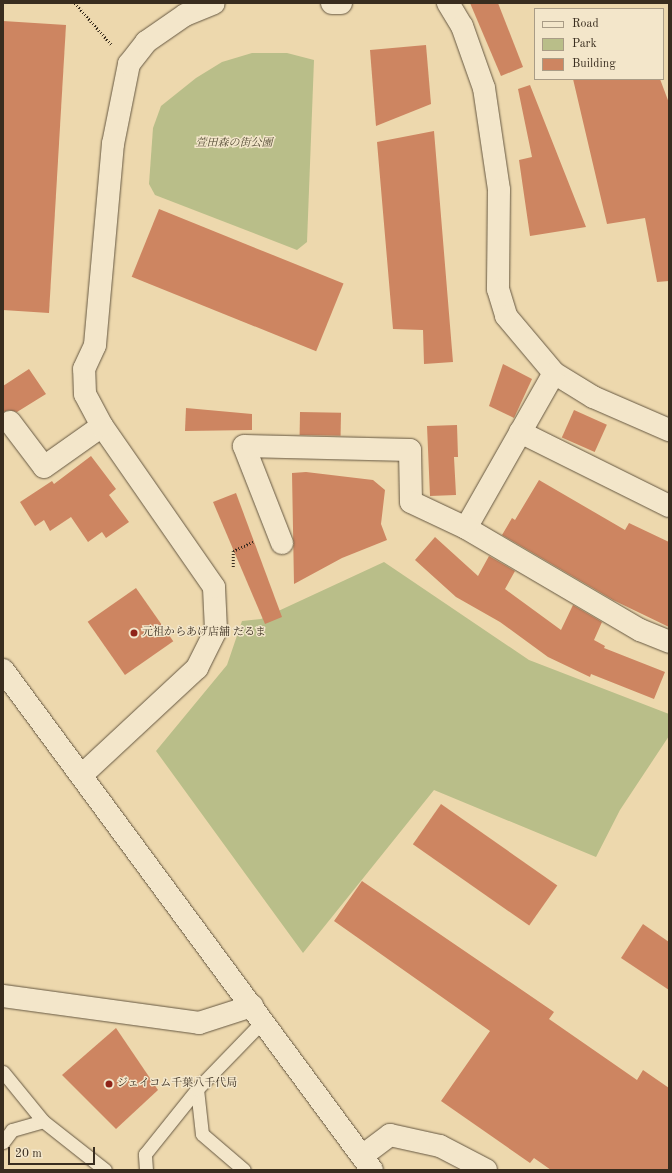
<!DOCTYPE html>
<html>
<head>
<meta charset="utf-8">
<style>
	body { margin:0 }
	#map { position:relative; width:672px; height:1173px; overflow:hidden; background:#edd8ad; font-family:"Old Standard TT","Noto Serif JP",serif }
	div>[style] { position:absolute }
	.green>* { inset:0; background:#b9be89 }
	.building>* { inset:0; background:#cd8561; transform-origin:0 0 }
	.path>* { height:2.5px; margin-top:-1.25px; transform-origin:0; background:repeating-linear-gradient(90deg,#392d1f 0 1px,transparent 0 3px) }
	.roads { filter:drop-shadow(0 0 1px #665842) drop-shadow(0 0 1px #665842) }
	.service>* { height:13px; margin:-6.5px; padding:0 6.5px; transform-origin:6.5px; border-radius:6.5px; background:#f3e6ca }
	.minor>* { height:22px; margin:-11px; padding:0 11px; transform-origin:11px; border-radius:11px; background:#f3e6ca }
	.tertiary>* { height:22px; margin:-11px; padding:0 11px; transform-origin:11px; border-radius:11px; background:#f3e6ca }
	.dots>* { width:11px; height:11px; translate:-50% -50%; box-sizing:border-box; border:2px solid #f3e6ca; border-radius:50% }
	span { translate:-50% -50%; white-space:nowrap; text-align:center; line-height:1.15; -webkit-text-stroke:3px #f3e6ca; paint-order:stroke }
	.park-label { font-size:11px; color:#534a34; font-style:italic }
	.poi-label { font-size:11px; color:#392d1f }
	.left { translate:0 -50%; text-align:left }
	.frame { position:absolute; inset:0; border:4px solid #392d1f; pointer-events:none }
	.legend { position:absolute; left:534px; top:8px; width:130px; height:72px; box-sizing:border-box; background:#f3e6ca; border:1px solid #a99c86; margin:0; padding:5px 7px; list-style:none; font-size:12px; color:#392d1f }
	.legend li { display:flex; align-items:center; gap:8px; height:20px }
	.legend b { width:20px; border:1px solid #a99c86 }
	.scale { position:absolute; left:8px; top:1147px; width:87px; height:18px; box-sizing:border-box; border:2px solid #392d1f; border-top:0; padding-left:5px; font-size:12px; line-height:14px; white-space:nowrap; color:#392d1f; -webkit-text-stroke:3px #f3e6ca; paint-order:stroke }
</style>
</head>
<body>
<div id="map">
	<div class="green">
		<div style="clip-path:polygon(252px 53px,287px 53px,314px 60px,307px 242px,297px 250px,155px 195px,149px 184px,153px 128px,161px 106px,196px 78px,222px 62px)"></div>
		<div style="clip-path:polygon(384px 562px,529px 660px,669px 714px,669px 736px,620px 810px,596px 857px,434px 790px,303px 953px,156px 751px,227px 665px,242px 621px,261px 619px)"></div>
	</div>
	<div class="building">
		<div style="clip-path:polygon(470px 3px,498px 3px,523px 67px,501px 76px)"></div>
		<div style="clip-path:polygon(3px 21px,66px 25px,49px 313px,3px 310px)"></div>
		<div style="clip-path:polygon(426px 45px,431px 104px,376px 126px,370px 50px)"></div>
		<div style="clip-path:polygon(573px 79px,660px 79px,669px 103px,669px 281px,657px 282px,645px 218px,607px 224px)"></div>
		<div style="clip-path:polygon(530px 85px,586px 227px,530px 236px,519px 160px,532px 157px,518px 89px)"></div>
		<div style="clip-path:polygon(434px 131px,453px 362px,424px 364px,423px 330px,393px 329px,377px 142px)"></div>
		<div style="left:159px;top:209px;width:199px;height:73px;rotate:22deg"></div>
		<div style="clip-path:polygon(503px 364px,532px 379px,514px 418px,489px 406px)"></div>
		<div style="clip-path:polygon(29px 369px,46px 394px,17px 412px,9px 410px,3px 412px,3px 386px)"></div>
		<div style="clip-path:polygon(186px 408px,252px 414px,252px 430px,185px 431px)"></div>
		<div style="left:574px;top:410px;width:36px;height:30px;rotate:24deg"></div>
		<div style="left:300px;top:412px;width:41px;height:23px;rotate:1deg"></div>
		<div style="clip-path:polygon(457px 425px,458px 457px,454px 457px,456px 495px,430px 496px,427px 426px)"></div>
		<div style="clip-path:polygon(91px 456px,116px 489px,109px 495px,129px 522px,106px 538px,102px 532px,88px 542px,71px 517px,50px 531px,44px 520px,35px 526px,20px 502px,52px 481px,54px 484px)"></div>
		<div style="clip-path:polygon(306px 472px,373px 480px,385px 490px,381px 524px,387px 540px,342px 558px,294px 584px,292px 473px)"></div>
		<div style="clip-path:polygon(539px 480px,625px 530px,629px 523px,669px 542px,669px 627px,613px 600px,502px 535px,512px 518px,515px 520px)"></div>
		<div style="clip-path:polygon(236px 493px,282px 617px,265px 624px,213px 502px)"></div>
		<div style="clip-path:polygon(435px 537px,478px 576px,489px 556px,515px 571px,505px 589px,561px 630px,573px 605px,602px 622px,594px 640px,605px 646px,604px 648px,665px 672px,654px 699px,591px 674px,590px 677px,548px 657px,500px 622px,456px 597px,415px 560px)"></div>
		<div style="left:136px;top:588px;width:65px;height:59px;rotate:55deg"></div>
		<div style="left:441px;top:804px;width:142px;height:49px;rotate:35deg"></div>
		<div style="clip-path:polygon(362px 881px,554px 1012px,549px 1019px,637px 1080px,643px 1070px,669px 1088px,669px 1170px,551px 1170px,534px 1158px,530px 1163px,441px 1101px,490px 1031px,334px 921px)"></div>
		<div style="clip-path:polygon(643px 924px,669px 942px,669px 990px,621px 958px)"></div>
		<div style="clip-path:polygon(116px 1028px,158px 1090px,116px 1129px,62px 1075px)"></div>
	</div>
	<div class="path">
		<div style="left:75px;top:3px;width:55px;rotate:48.7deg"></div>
		<div style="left:233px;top:567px;width:16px;rotate:-90deg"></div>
		<div style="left:233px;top:551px;width:23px;rotate:-25deg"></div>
	</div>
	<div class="roads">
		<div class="service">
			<div style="left:3px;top:1072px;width:63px;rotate:50.8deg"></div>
			<div style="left:197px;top:1089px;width:45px;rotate:83.7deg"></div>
			<div style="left:202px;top:1134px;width:55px;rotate:40.6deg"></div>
			<div style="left:3px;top:1142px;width:15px;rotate:-53deg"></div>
			<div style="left:12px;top:1130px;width:32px;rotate:-16deg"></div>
			<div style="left:43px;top:1121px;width:79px;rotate:38.3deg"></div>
			<div style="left:146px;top:1170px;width:16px;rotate:-94deg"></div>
			<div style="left:145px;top:1154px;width:83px;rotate:-51.3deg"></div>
			<div style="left:197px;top:1089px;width:95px;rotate:-45.9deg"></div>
		</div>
		<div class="minor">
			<div style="left:332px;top:3px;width:9px"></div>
			<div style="left:448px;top:3px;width:27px;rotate:59deg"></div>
			<div style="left:462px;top:26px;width:66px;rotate:70.5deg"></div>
			<div style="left:484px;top:88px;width:103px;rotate:81.6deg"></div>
			<div style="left:499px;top:190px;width:99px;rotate:90.6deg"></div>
			<div style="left:498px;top:289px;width:28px;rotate:73deg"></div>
			<div style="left:506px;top:316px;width:75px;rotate:49.9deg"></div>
			<div style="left:554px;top:373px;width:46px;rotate:31.6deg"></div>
			<div style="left:593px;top:397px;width:83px;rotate:23.5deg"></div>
			<div style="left:554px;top:373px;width:178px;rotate:119.6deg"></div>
			<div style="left:466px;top:528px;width:202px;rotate:30.4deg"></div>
			<div style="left:640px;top:630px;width:31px;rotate:22deg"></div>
			<div style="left:10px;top:422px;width:56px;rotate:52.9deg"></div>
			<div style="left:44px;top:467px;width:71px;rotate:-35.3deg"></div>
			<div style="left:520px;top:432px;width:166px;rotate:26.4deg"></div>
			<div style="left:282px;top:543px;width:104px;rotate:-111.4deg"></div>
			<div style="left:244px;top:446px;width:166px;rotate:1.4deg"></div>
			<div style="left:410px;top:450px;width:52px;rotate:88.9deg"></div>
			<div style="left:411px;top:502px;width:61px;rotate:25.3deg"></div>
			<div style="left:83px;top:774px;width:156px;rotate:-42.9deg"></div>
			<div style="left:197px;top:668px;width:42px;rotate:-63.4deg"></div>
			<div style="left:216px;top:630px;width:43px;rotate:-92.7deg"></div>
			<div style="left:214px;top:587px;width:196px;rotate:-124.8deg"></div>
			<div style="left:102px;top:426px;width:36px;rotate:-118deg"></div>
			<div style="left:85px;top:394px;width:25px;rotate:-92deg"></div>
			<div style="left:84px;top:369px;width:26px;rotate:-65deg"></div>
			<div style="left:95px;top:345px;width:202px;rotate:-84.9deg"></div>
			<div style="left:113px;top:144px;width:82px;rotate:-78.7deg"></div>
			<div style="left:129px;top:64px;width:28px;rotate:-52deg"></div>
			<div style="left:146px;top:42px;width:47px;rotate:-34.7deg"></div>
			<div style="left:185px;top:15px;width:31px;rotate:-22deg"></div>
			<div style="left:3px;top:996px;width:198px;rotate:7.8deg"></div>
			<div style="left:199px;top:1023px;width:56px;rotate:-17.8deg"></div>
			<div style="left:362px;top:1156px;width:35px;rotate:-37deg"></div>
			<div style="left:390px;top:1135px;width:51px;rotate:12.4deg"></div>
			<div style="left:440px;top:1146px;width:52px;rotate:27.6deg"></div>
		</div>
		<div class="tertiary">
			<div style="left:3px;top:670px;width:621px;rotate:53.57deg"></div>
		</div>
	</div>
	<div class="dots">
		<div style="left:134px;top:633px;background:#8f2418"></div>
		<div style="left:109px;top:1084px;background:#8f2418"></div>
	</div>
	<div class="park-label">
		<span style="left:234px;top:144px">萱田森の街公園</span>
	</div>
	<div class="poi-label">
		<span class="left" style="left:142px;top:633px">元祖からあげ店舗 だるま</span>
		<span class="left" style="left:117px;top:1084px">ジェイコム千葉八千代局</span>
	</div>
	<div class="frame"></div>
	<ul class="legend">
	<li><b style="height:5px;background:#f3e6ca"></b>Road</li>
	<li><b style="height:11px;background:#b9be89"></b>Park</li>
	<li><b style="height:11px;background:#cd8561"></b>Building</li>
	</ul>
	<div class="scale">20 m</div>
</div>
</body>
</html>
